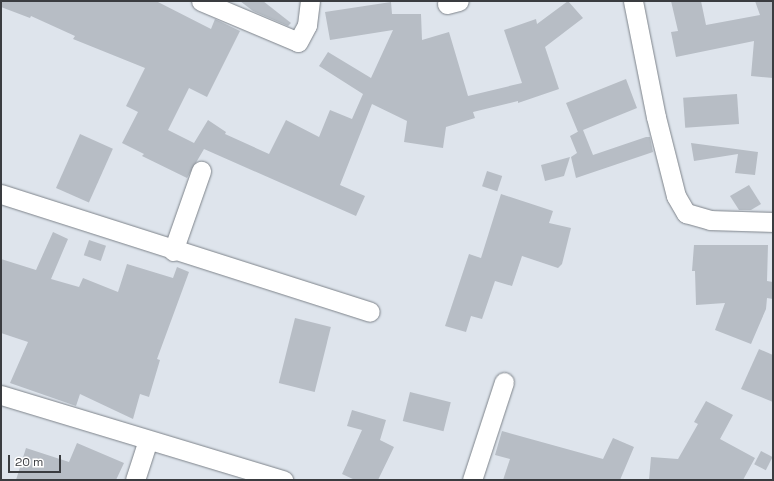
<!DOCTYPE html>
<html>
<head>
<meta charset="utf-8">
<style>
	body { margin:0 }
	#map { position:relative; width:774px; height:481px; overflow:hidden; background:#dee4ec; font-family:"Space Grotesk",sans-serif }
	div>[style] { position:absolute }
	.building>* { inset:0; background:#b7bdc5; transform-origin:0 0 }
	.roads { filter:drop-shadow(0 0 1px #7d838a) drop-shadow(0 0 1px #7d838a) }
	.minor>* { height:19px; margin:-9.5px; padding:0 9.5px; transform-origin:9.5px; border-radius:9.5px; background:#fff }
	span { translate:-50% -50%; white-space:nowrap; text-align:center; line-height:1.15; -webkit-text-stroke:3px #fff; paint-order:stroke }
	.frame { position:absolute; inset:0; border:2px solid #3a3c40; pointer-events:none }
	.scale { position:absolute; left:8px; top:455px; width:53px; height:18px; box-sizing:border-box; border:2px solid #3a3c40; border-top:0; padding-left:5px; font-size:12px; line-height:14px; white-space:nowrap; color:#3a3c40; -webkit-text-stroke:3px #fff; paint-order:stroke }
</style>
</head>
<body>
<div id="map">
	<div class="building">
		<div style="clip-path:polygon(1px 1px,156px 1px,211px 29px,215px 19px,240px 31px,207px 97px,189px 88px,168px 130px,194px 143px,208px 120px,226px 132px,225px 134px,269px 154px,286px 120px,319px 137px,330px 110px,352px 119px,363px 94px,319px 66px,328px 52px,371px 78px,393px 30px,330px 40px,325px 12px,391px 2px,392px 14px,421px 14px,422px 40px,449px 32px,468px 96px,522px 83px,504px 30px,536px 19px,537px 24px,568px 1px,583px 18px,545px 47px,559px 89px,518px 103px,518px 101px,473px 112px,475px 118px,446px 127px,443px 148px,404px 142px,407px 121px,372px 104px,340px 185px,365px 196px,356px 216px,204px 149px,187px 178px,142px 156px,144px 154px,122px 143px,138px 112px,126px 106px,145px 68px,73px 39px,75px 36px,31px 16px,30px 18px,1px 7px)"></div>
		<div style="clip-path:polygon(240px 1px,263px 1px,291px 23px,288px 26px,253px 11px)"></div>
		<div style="clip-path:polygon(671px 1px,701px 1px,706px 25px,760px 15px,755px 1px,773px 1px,773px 78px,751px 76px,754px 41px,676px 57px,671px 32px,678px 31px)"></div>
		<div style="clip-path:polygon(626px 79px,637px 108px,583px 130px,593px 155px,646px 137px,650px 137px,653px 152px,576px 178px,571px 157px,577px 153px,570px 136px,581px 130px,578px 132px,566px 103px)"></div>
		<div style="left:737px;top:94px;width:30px;height:54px;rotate:86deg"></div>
		<div style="left:80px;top:134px;width:36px;height:59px;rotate:24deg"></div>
		<div style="clip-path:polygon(691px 143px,758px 152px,755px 175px,735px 173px,738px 154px,694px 161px)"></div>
		<div style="clip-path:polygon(570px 157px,564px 176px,545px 181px,541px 165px)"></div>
		<div style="left:487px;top:171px;width:16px;height:16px;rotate:18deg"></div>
		<div style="clip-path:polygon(749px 185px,761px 204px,751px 210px,739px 210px,730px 196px)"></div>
		<div style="clip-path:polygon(501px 194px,553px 211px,549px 223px,571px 228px,562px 264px,558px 268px,522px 256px,512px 286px,495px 281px,482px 319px,471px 316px,466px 332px,445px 326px,469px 254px,481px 258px)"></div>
		<div style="clip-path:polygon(53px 232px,68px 239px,51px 279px,79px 287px,83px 278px,118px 292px,127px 264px,173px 278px,177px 267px,189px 272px,157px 359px,160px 360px,149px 397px,140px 394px,133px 419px,80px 394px,76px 406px,10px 383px,28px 342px,1px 333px,1px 259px,36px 270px)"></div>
		<div style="left:89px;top:240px;width:18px;height:16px;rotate:19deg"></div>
		<div style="clip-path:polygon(694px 245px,768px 245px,767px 281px,773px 282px,773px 299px,767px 298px,766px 309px,751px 344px,715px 330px,725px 303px,696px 305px,695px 271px,692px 271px)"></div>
		<div style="left:295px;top:318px;width:37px;height:67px;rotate:14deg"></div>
		<div style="clip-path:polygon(759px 349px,773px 355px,773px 402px,741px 389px)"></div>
		<div style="left:410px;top:392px;width:42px;height:30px;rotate:14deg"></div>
		<div style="clip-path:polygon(706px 401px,733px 415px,720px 439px,755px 458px,743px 480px,649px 480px,651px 457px,678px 459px,698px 424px,694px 422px)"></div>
		<div style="clip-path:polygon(352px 410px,386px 420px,380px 440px,394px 447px,378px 480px,355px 480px,342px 474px,362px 430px,347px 426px)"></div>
		<div style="clip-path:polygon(502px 431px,603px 459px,613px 438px,634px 447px,620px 480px,503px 480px,510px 459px,495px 455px)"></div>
		<div style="clip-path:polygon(77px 443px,124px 463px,116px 480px,16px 480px,26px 448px,69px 462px)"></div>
		<div style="left:761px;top:451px;width:13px;height:15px;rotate:27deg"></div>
	</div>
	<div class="roads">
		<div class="minor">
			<div style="left:201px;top:1px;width:105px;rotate:22.9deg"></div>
			<div style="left:298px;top:42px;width:19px;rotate:-62deg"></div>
			<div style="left:307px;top:25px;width:24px;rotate:-83deg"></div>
			<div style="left:633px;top:1px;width:118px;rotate:78.8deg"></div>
			<div style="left:656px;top:117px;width:81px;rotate:75.8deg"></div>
			<div style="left:676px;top:196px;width:20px;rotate:60deg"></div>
			<div style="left:686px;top:213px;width:25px;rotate:16deg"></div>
			<div style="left:710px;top:220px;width:63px;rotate:1.8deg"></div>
			<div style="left:447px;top:4px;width:12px;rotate:-14deg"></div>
			<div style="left:1px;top:194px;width:387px;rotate:17.7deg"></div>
			<div style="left:173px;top:251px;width:85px;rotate:-70.7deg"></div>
			<div style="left:1px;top:395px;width:295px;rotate:16.8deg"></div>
			<div style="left:135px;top:480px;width:42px;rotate:-72deg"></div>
			<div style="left:472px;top:480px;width:103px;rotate:-71.9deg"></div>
		</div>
	</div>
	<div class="frame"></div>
	<div class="scale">20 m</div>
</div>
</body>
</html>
